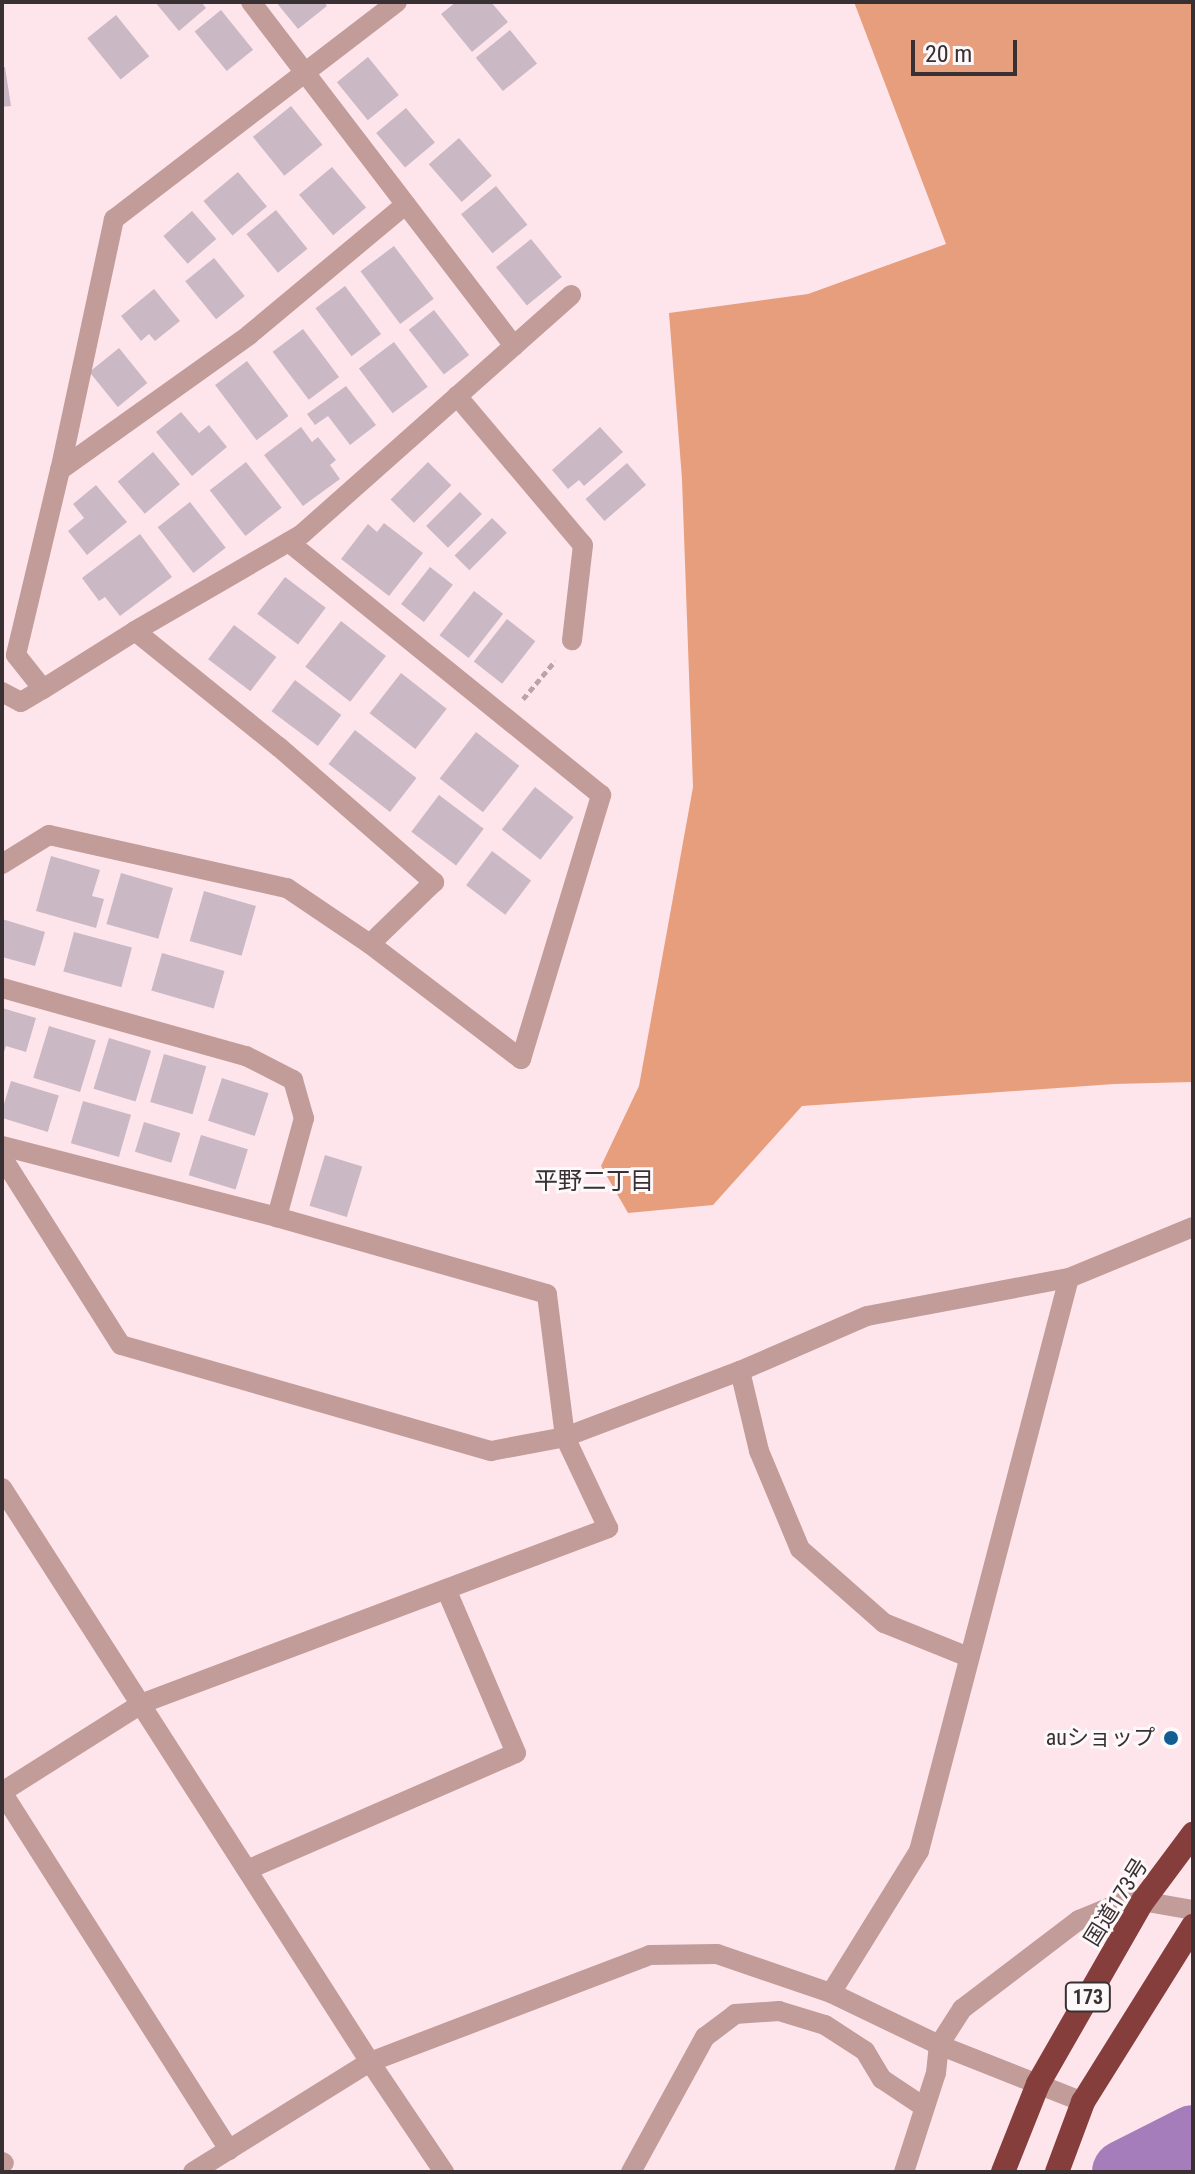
<!DOCTYPE html>
<html>
<head>
<meta charset="utf-8">
<style>
	body { margin:0 }
	#map { position:relative; width:1195px; height:2174px; overflow:hidden; background:#fee5ec; font-family:"Roboto Condensed","Noto Sans JP",sans-serif }
	div>[style] { position:absolute }
	.forest>* { inset:0; background:#e79e7c }
	.river>* { height:64px; margin:-32px; padding:0 32px; transform-origin:32px; border-radius:32px; background:#a57dbb }
	.building>* { inset:0; background:#cbb8c5; transform-origin:0 0 }
	.path>* { height:5px; margin-top:-2.5px; transform-origin:0; background:repeating-linear-gradient(90deg,#b8a4aa 0 6px,transparent 0 10px) }
	.minor>* { height:20px; margin:-10px; padding:0 10px; transform-origin:10px; border-radius:10px; background:#c19c99 }
	.highway>* { height:24px; margin:-12px; padding:0 12px; transform-origin:12px; border-radius:12px; background:#863e3d }
	.dots>* { width:22px; height:22px; translate:-50% -50%; box-sizing:border-box; border:4px solid #fdf8f9; border-radius:50% }
	span { translate:-50% -50%; white-space:nowrap; text-align:center; line-height:1.15; -webkit-text-stroke:6px #fdf8f9; paint-order:stroke }
	.shield-label span { padding:2px 6px; background:#fdf8f9; border:2px solid; border-radius:6px; -webkit-text-stroke-width:0 }
	.shield-label { font-size:20px; color:#393033; font-weight:700 }
	.poi-label { font-size:22px; color:#393033 }
	.right { translate:-100% -50%; text-align:right }
	.street-label { font-size:22px; color:#393033 }
	.neighbourhood-label { font-size:24px; color:#393033 }
	.frame { position:absolute; inset:0; border:4px solid #393033; pointer-events:none }
	.scale { position:absolute; left:911px; top:40px; width:106px; height:36px; box-sizing:border-box; border:4px solid #393033; border-top:0; padding-left:10px; font-size:24px; line-height:28px; white-space:nowrap; color:#393033; -webkit-text-stroke:6px #fdf8f9; paint-order:stroke }
</style>
</head>
<body>
<div id="map">
	<div class="forest">
		<div style="clip-path:polygon(854px 2px,1193px 2px,1193px 1082px,1114px 1084px,802px 1106px,713px 1205px,628px 1213px,601px 1166px,639px 1086px,693px 787px,682px 479px,669px 313px,808px 294px,946px 244px)"></div>
	</div>
	<div class="river">
		<div style="left:1124px;top:2172px;width:77px;rotate:-26.9deg"></div>
	</div>
	<div class="building">
		<div style="clip-path:polygon(155px 2px,201px 2px,206px 8px,179px 31px)"></div>
		<div style="clip-path:polygon(276px 2px,324px 2px,327px 6px,298px 29px)"></div>
		<div style="clip-path:polygon(456px 2px,491px 2px,508px 22px,472px 52px,441px 14px)"></div>
		<div style="left:221px;top:10px;width:51px;height:34px;rotate:51deg"></div>
		<div style="left:116px;top:15px;width:53px;height:37px;rotate:51deg"></div>
		<div style="left:510px;top:30px;width:43px;height:44px;rotate:51deg"></div>
		<div style="left:368px;top:57px;width:49px;height:40px;rotate:51deg"></div>
		<div style="clip-path:polygon(5px 67px,11px 106px,2px 107px,2px 68px)"></div>
		<div style="left:291px;top:106px;width:50px;height:49px;rotate:51deg"></div>
		<div style="left:406px;top:108px;width:45px;height:39px;rotate:50deg"></div>
		<div style="left:459px;top:138px;width:50px;height:40px;rotate:49deg"></div>
		<div style="left:332px;top:167px;width:53px;height:43px;rotate:50deg"></div>
		<div style="left:238px;top:172px;width:45px;height:45px;rotate:50deg"></div>
		<div style="left:496px;top:186px;width:50px;height:45px;rotate:51deg"></div>
		<div style="left:276px;top:210px;width:50px;height:38px;rotate:51deg"></div>
		<div style="left:192px;top:211px;width:37px;height:38px;rotate:49deg"></div>
		<div style="left:531px;top:239px;width:49px;height:45px;rotate:51deg"></div>
		<div style="left:394px;top:246px;width:66px;height:42px;rotate:53deg"></div>
		<div style="left:214px;top:258px;width:49px;height:37px;rotate:51deg"></div>
		<div style="left:345px;top:286px;width:60px;height:37px;rotate:53deg"></div>
		<div style="clip-path:polygon(154px 289px,180px 321px,155px 341px,149px 334px,141px 341px,121px 316px)"></div>
		<div style="left:434px;top:310px;width:57px;height:32px;rotate:52deg"></div>
		<div style="left:303px;top:329px;width:60px;height:38px;rotate:53deg"></div>
		<div style="left:394px;top:342px;width:56px;height:44px;rotate:53deg"></div>
		<div style="left:119px;top:348px;width:45px;height:38px;rotate:51deg"></div>
		<div style="left:247px;top:361px;width:69px;height:40px;rotate:53deg"></div>
		<div style="clip-path:polygon(346px 386px,376px 425px,350px 445px,328px 416px,315px 425px,307px 414px)"></div>
		<div style="clip-path:polygon(181px 412px,199px 433px,209px 425px,227px 447px,192px 476px,156px 432px)"></div>
		<div style="clip-path:polygon(301px 427px,312px 442px,318px 437px,336px 460px,330px 465px,340px 479px,303px 506px,264px 455px)"></div>
		<div style="clip-path:polygon(600px 427px,623px 452px,584px 486px,579px 480px,568px 489px,552px 470px)"></div>
		<div style="left:153px;top:452px;width:42px;height:46px;rotate:50deg"></div>
		<div style="left:246px;top:462px;width:58px;height:46px;rotate:52deg"></div>
		<div style="left:428px;top:462px;width:33px;height:53px;rotate:45deg"></div>
		<div style="left:627px;top:463px;width:29px;height:55px;rotate:49deg"></div>
		<div style="clip-path:polygon(96px 485px,127px 522px,87px 555px,68px 531px,84px 518px,73px 504px)"></div>
		<div style="left:460px;top:492px;width:31px;height:48px;rotate:45deg"></div>
		<div style="left:190px;top:502px;width:58px;height:41px;rotate:52deg"></div>
		<div style="left:492px;top:518px;width:21px;height:53px;rotate:45deg"></div>
		<div style="clip-path:polygon(384px 523px,423px 553px,389px 596px,341px 559px,368px 524px,377px 532px)"></div>
		<div style="clip-path:polygon(140px 534px,172px 577px,120px 616px,105px 597px,99px 601px,82px 578px)"></div>
		<div style="left:430px;top:567px;width:29px;height:47px;rotate:38deg"></div>
		<div style="left:285px;top:577px;width:51px;height:46px;rotate:37deg"></div>
		<div style="left:474px;top:591px;width:37px;height:56px;rotate:38deg"></div>
		<div style="left:507px;top:619px;width:36px;height:54px;rotate:38deg"></div>
		<div style="left:341px;top:621px;width:57px;height:58px;rotate:38deg"></div>
		<div style="left:234px;top:625px;width:53px;height:43px;rotate:37deg"></div>
		<div style="left:401px;top:673px;width:58px;height:51px;rotate:38deg"></div>
		<div style="left:295px;top:680px;width:58px;height:39px;rotate:37deg"></div>
		<div style="left:355px;top:730px;width:78px;height:43px;rotate:38deg"></div>
		<div style="left:476px;top:732px;width:55px;height:59px;rotate:38deg"></div>
		<div style="left:535px;top:787px;width:49px;height:54px;rotate:38deg"></div>
		<div style="left:439px;top:795px;width:56px;height:46px;rotate:37deg"></div>
		<div style="left:492px;top:851px;width:49px;height:43px;rotate:37deg"></div>
		<div style="clip-path:polygon(51px 856px,100px 870px,92px 896px,104px 899px,96px 928px,36px 911px)"></div>
		<div style="left:121px;top:873px;width:54px;height:53px;rotate:16deg"></div>
		<div style="left:204px;top:891px;width:54px;height:52px;rotate:16deg"></div>
		<div style="clip-path:polygon(2px 919px,45px 932px,35px 966px,2px 957px)"></div>
		<div style="left:74px;top:932px;width:60px;height:41px;rotate:15deg"></div>
		<div style="left:162px;top:953px;width:65px;height:39px;rotate:16deg"></div>
		<div style="clip-path:polygon(2px 1008px,36px 1018px,26px 1052px,6px 1046px,2px 1058px)"></div>
		<div style="left:49px;top:1026px;width:49px;height:54px;rotate:17deg"></div>
		<div style="left:109px;top:1038px;width:44px;height:53px;rotate:17deg"></div>
		<div style="left:164px;top:1054px;width:44px;height:50px;rotate:16deg"></div>
		<div style="left:222px;top:1078px;width:49px;height:45px;rotate:18deg"></div>
		<div style="left:11px;top:1081px;width:50px;height:38px;rotate:17deg"></div>
		<div style="left:83px;top:1101px;width:50px;height:44px;rotate:16deg"></div>
		<div style="left:144px;top:1122px;width:38px;height:31px;rotate:17deg"></div>
		<div style="left:201px;top:1135px;width:49px;height:42px;rotate:17deg"></div>
		<div style="left:325px;top:1155px;width:39px;height:53px;rotate:17deg"></div>
	</div>
	<div class="path">
		<div style="left:523px;top:699px;width:50px;rotate:-49.9deg"></div>
	</div>
	<div class="minor">
		<div style="left:251px;top:2px;width:433px;rotate:52.6deg"></div>
		<div style="left:397px;top:2px;width:357px;rotate:142.5deg"></div>
		<div style="left:114px;top:219px;width:257px;rotate:102.1deg"></div>
		<div style="left:60px;top:470px;width:190px;rotate:103.4deg"></div>
		<div style="left:16px;top:655px;width:43px;rotate:51.5deg"></div>
		<div style="left:43px;top:689px;width:109px;rotate:-32.2deg"></div>
		<div style="left:135px;top:631px;width:193px;rotate:-30.1deg"></div>
		<div style="left:302px;top:534px;width:360px;rotate:-41.6deg"></div>
		<div style="left:457px;top:396px;width:195px;rotate:49.8deg"></div>
		<div style="left:583px;top:545px;width:96px;rotate:96.6deg"></div>
		<div style="left:60px;top:470px;width:232px;rotate:-35.5deg"></div>
		<div style="left:249px;top:335px;width:204px;rotate:-39.8deg"></div>
		<div style="left:135px;top:631px;width:185px;rotate:38.9deg"></div>
		<div style="left:279px;top:747px;width:206px;rotate:41.1deg"></div>
		<div style="left:434px;top:882px;width:89px;rotate:135.9deg"></div>
		<div style="left:2px;top:692px;width:21px;rotate:28deg"></div>
		<div style="left:21px;top:702px;width:26px;rotate:-31deg"></div>
		<div style="left:2px;top:864px;width:55px;rotate:-31.7deg"></div>
		<div style="left:49px;top:835px;width:244px;rotate:12.6deg"></div>
		<div style="left:287px;top:888px;width:100px;rotate:34deg"></div>
		<div style="left:370px;top:944px;width:190px;rotate:37.3deg"></div>
		<div style="left:521px;top:1059px;width:276px;rotate:-73.1deg"></div>
		<div style="left:601px;top:795px;width:402px;rotate:-141deg"></div>
		<div style="left:2px;top:988px;width:253px;rotate:15.6deg"></div>
		<div style="left:246px;top:1056px;width:53px;rotate:27.1deg"></div>
		<div style="left:293px;top:1080px;width:40px;rotate:74deg"></div>
		<div style="left:304px;top:1118px;width:103px;rotate:105.3deg"></div>
		<div style="left:277px;top:1217px;width:284px;rotate:-165.5deg"></div>
		<div style="left:2px;top:1157px;width:222px;rotate:57.7deg"></div>
		<div style="left:121px;top:1345px;width:385px;rotate:16deg"></div>
		<div style="left:491px;top:1451px;width:75px;rotate:-10.7deg"></div>
		<div style="left:565px;top:1437px;width:187px;rotate:-20.7deg"></div>
		<div style="left:740px;top:1371px;width:138px;rotate:-23.4deg"></div>
		<div style="left:867px;top:1316px;width:206px;rotate:-10.7deg"></div>
		<div style="left:1069px;top:1278px;width:134px;rotate:-22.4deg"></div>
		<div style="left:740px;top:1371px;width:82px;rotate:76.6deg"></div>
		<div style="left:759px;top:1451px;width:106px;rotate:67.3deg"></div>
		<div style="left:800px;top:1549px;width:112px;rotate:41.4deg"></div>
		<div style="left:884px;top:1623px;width:91px;rotate:22deg"></div>
		<div style="left:2px;top:1488px;width:682px;rotate:57.34deg"></div>
		<div style="left:370px;top:2062px;width:300px;rotate:-20.9deg"></div>
		<div style="left:650px;top:1955px;width:67px;rotate:-0.9deg"></div>
		<div style="left:717px;top:1954px;width:120px;rotate:18.9deg"></div>
		<div style="left:831px;top:1993px;width:120px;rotate:25.7deg"></div>
		<div style="left:939px;top:2045px;width:155px;rotate:21.6deg"></div>
		<div style="left:2px;top:1792px;width:167px;rotate:-32.3deg"></div>
		<div style="left:143px;top:1703px;width:497px;rotate:-20.6deg"></div>
		<div style="left:608px;top:1528px;width:101px;rotate:-115.3deg"></div>
		<div style="left:565px;top:1437px;width:144px;rotate:-97.2deg"></div>
		<div style="left:547px;top:1294px;width:281px;rotate:-164.1deg"></div>
		<div style="left:2px;top:1792px;width:424px;rotate:57.6deg"></div>
		<div style="left:247px;top:1870px;width:293px;rotate:-23.5deg"></div>
		<div style="left:516px;top:1753px;width:178px;rotate:-113.1deg"></div>
		<div style="left:831px;top:1993px;width:167px;rotate:-58.2deg"></div>
		<div style="left:919px;top:1851px;width:592px;rotate:-75.33deg"></div>
		<div style="left:2px;top:2162px;width:2px;rotate:27deg"></div>
		<div style="left:193px;top:2172px;width:208px;rotate:-31.9deg"></div>
		<div style="left:370px;top:2062px;width:133px;rotate:56.1deg"></div>
		<div style="left:631px;top:2172px;width:154px;rotate:-61.3deg"></div>
		<div style="left:705px;top:2037px;width:38px;rotate:-37deg"></div>
		<div style="left:735px;top:2014px;width:44px;rotate:-3.9deg"></div>
		<div style="left:779px;top:2011px;width:48px;rotate:16.9deg"></div>
		<div style="left:825px;top:2025px;width:48px;rotate:33deg"></div>
		<div style="left:865px;top:2051px;width:33px;rotate:59deg"></div>
		<div style="left:882px;top:2079px;width:50px;rotate:33.7deg"></div>
		<div style="left:904px;top:2172px;width:104px;rotate:-72.1deg"></div>
		<div style="left:936px;top:2073px;width:28px;rotate:-84deg"></div>
		<div style="left:939px;top:2045px;width:43px;rotate:-57.4deg"></div>
		<div style="left:962px;top:2009px;width:147px;rotate:-37.3deg"></div>
		<div style="left:1079px;top:1920px;width:55px;rotate:-22.4deg"></div>
		<div style="left:1130px;top:1899px;width:64px;rotate:9.9deg"></div>
	</div>
	<div class="highway">
		<div style="left:1003px;top:2172px;width:95px;rotate:-68.3deg"></div>
		<div style="left:1038px;top:2084px;width:211px;rotate:-60.2deg"></div>
		<div style="left:1143px;top:1901px;width:84px;rotate:-53.3deg"></div>
		<div style="left:1057px;top:2172px;width:75px;rotate:-69.6deg"></div>
		<div style="left:1083px;top:2102px;width:208px;rotate:-58deg"></div>
	</div>
	<div class="dots">
		<div style="left:1171px;top:1738px;background:#115f92"></div>
	</div>
	<div class="shield-label">
		<span style="left:1088px;top:1997px">173</span>
	</div>
	<div class="poi-label">
		<span class="right" style="left:1155px;top:1738px">auショップ</span>
	</div>
	<div class="street-label">
		<span style="left:1116px;top:1902px;rotate:-58deg">国道173号</span>
	</div>
	<div class="neighbourhood-label">
		<span style="left:594px;top:1182px">平野二丁目</span>
	</div>
	<div class="frame"></div>
	<div class="scale">20 m</div>
</div>
</body>
</html>
